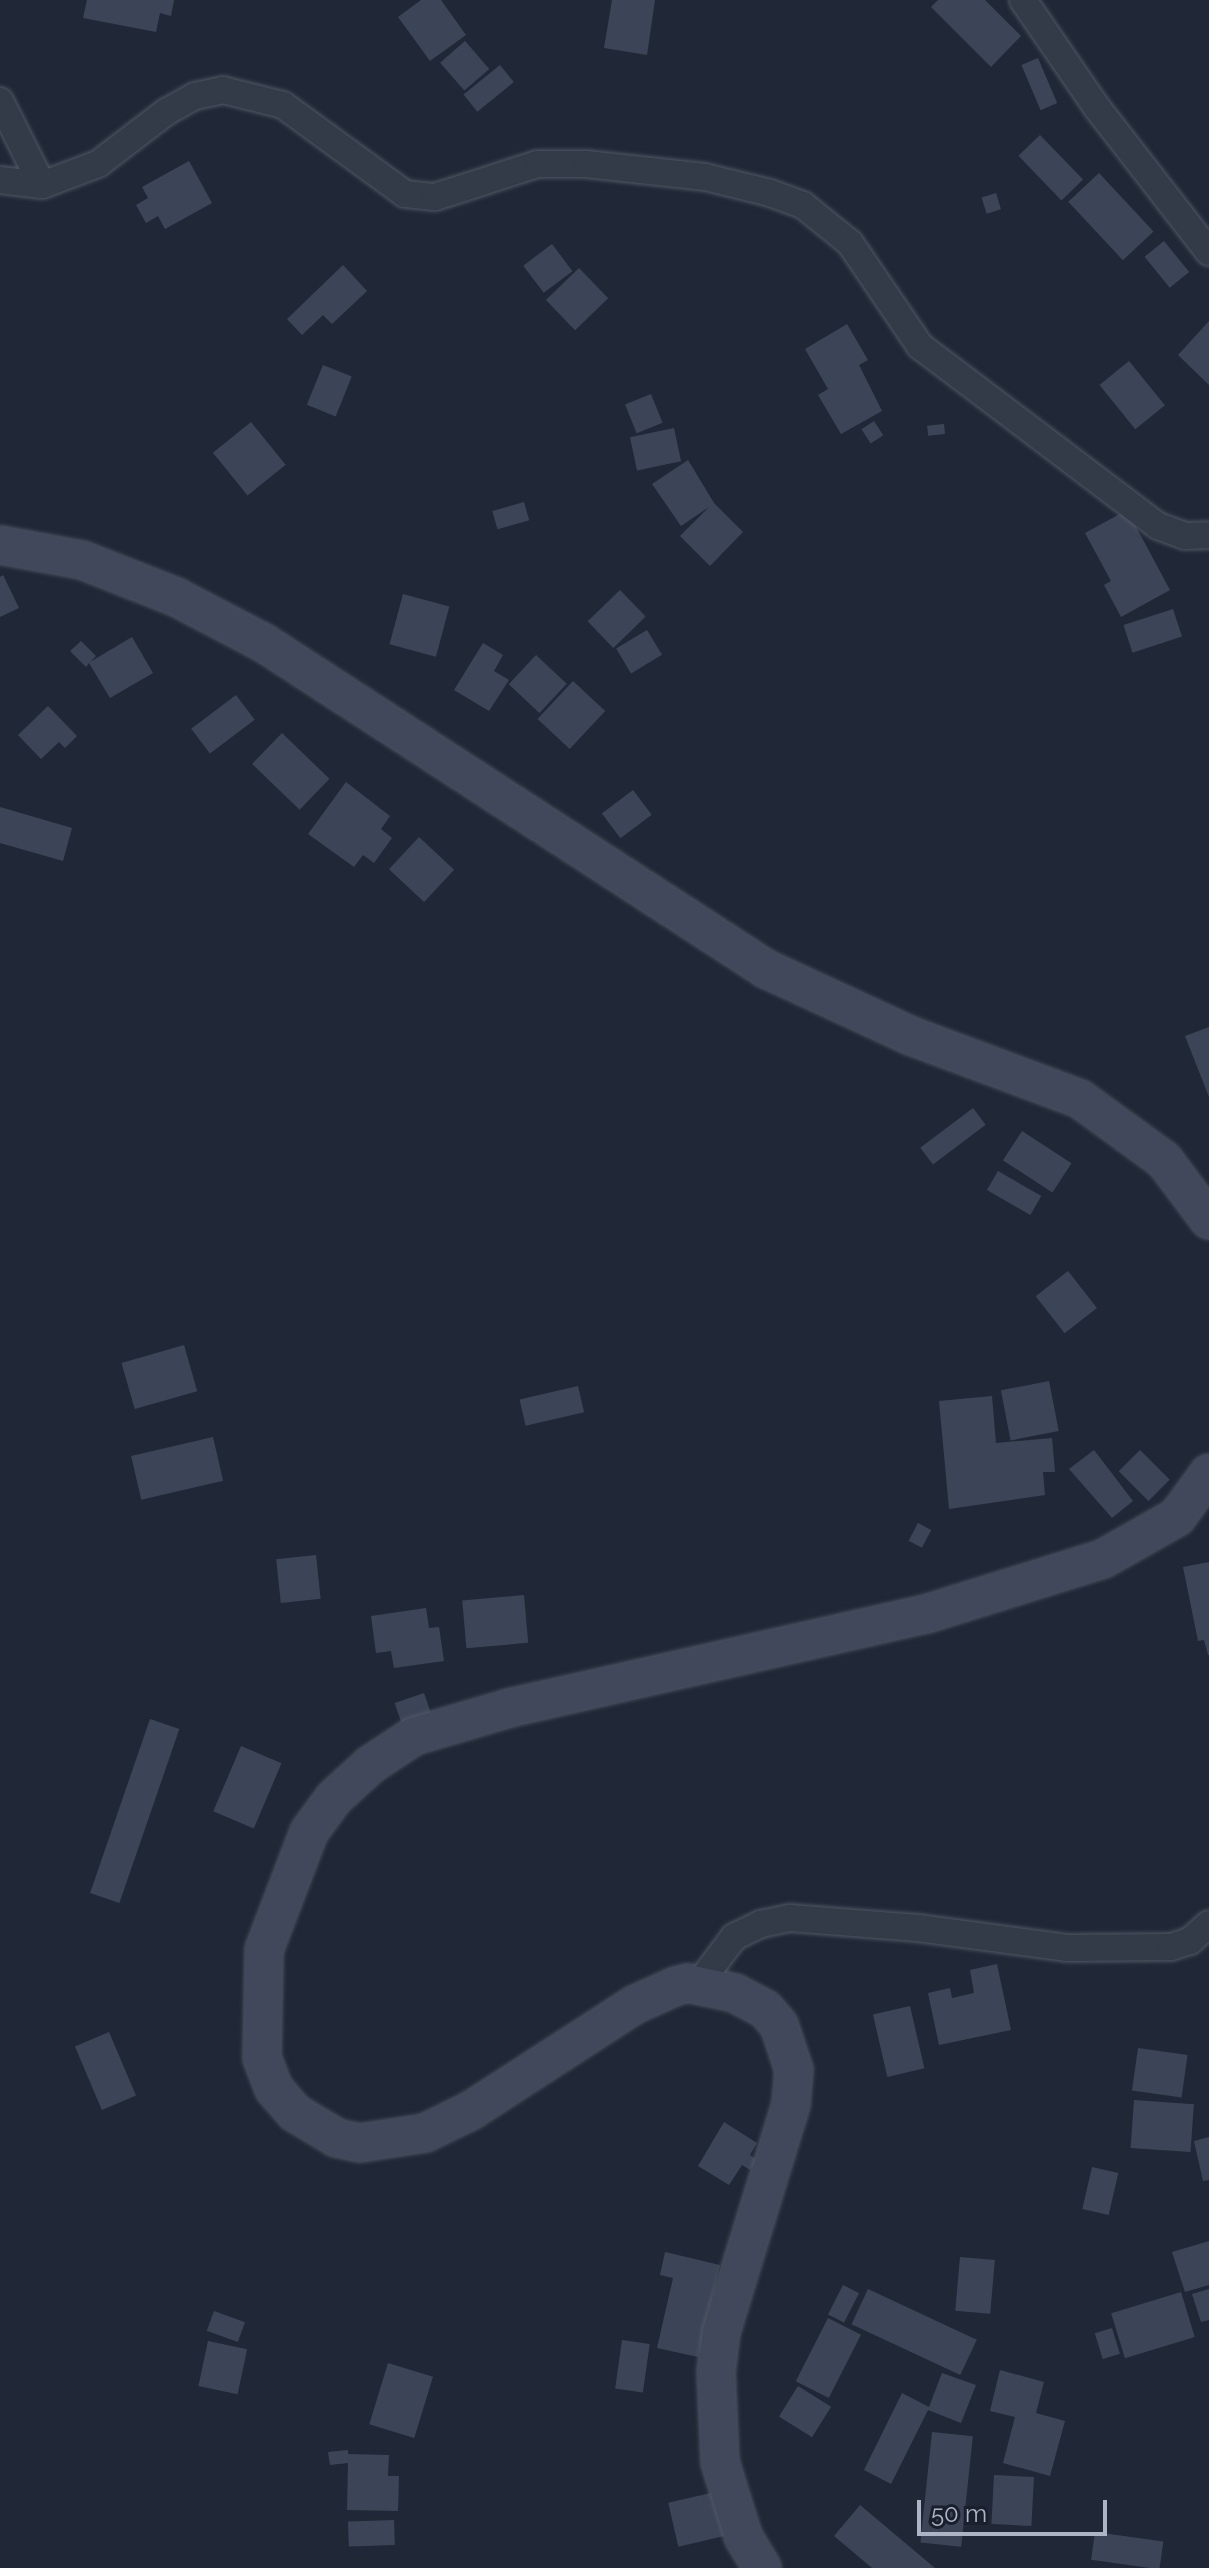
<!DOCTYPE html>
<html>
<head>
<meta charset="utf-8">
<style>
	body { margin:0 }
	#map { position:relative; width:1209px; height:2568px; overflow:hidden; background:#202837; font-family:Raleway,sans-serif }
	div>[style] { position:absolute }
	.building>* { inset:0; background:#3c4557; transform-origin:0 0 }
	.roads { filter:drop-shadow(0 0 2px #515765) drop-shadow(0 0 2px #515765) }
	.minor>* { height:26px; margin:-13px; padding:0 13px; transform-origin:13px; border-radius:13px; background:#333a48 }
	.secondary>* { height:36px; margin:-18px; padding:0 18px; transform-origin:18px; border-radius:18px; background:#41485b }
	span { translate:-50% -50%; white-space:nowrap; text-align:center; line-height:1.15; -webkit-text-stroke:8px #191f2c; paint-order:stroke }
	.scale { position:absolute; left:917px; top:2500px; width:190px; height:36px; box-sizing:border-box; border:4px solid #adb4c4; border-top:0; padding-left:10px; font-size:24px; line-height:28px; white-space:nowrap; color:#adb4c4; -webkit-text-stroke:6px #191f2c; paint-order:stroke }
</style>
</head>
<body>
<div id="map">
	<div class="building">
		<div style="clip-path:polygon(87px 0,174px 0,171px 16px,160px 13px,156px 32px,83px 18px)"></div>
		<div style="clip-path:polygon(421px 0,441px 0,466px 35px,430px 61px,398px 17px)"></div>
		<div style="clip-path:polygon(612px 0,655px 0,647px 55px,604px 48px)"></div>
		<div style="clip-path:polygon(938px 0,985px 0,1021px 36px,991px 67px,931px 7px)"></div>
		<div style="left:465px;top:41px;width:37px;height:33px;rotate:49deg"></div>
		<div style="left:1038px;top:58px;width:49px;height:18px;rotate:67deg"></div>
		<div style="left:500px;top:65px;width:22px;height:47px;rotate:51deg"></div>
		<div style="left:1040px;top:135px;width:62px;height:30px;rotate:46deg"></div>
		<div style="clip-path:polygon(189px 161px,212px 203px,165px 229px,158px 216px,146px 223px,136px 205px,148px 198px,142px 187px)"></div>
		<div style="left:1099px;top:173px;width:80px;height:42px;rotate:47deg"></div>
		<div style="left:996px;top:193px;width:17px;height:15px;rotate:73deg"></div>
		<div style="left:1164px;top:241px;width:40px;height:25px;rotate:51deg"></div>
		<div style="left:552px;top:244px;width:34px;height:36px;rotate:53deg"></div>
		<div style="clip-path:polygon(343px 265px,367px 291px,332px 324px,323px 315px,302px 335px,287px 319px)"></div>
		<div style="left:579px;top:268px;width:42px;height:46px;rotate:46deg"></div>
		<div style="clip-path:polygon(1209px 321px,1209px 385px,1178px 355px)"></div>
		<div style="clip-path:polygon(847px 324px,868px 360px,859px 365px,882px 411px,841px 434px,818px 395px,828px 389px,805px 349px)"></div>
		<div style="left:1129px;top:361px;width:57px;height:38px;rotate:51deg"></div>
		<div style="left:323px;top:365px;width:31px;height:43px;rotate:22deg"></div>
		<div style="left:651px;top:394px;width:31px;height:28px;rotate:68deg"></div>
		<div style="left:874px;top:421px;width:17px;height:15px;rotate:57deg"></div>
		<div style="left:251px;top:422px;width:55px;height:49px;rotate:51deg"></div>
		<div style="left:944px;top:424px;width:10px;height:17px;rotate:84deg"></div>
		<div style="left:674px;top:428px;width:34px;height:45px;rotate:78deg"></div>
		<div style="clip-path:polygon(688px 460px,714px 503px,743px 532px,710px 566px,680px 536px,709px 507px,681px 526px,652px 484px)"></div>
		<div style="left:524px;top:502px;width:19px;height:33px;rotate:74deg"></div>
		<div style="clip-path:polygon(1127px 510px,1170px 590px,1121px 617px,1104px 585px,1111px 581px,1085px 533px)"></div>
		<div style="clip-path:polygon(3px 575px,19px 608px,0 617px,0 577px)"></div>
		<div style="left:620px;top:590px;width:37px;height:45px;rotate:46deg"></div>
		<div style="left:403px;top:594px;width:48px;height:52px;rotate:15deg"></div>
		<div style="left:1173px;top:609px;width:29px;height:52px;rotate:72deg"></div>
		<div style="left:647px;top:630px;width:29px;height:36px;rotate:59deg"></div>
		<div style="clip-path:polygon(132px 637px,153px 673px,110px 698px,89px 663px,86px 667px,70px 651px,81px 641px,96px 656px,90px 662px)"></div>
		<div style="clip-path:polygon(483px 643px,503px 655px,494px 671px,509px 680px,489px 711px,454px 690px)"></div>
		<div style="left:536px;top:655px;width:42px;height:40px;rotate:43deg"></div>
		<div style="left:573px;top:681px;width:44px;height:52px;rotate:43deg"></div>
		<div style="left:236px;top:695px;width:31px;height:56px;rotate:53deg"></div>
		<div style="clip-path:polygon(48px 706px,77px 736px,65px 748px,59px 742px,41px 759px,18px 735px)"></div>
		<div style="left:282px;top:733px;width:66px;height:43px;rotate:44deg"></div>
		<div style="clip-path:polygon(346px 782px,390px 816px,381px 829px,392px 838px,374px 863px,363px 855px,354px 867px,308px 834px)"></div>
		<div style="left:633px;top:790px;width:31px;height:39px;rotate:53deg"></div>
		<div style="clip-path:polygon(0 807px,72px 828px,63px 861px,0 843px)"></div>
		<div style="left:419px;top:837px;width:48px;height:44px;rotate:43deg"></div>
		<div style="clip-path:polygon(1209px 1027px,1209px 1097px,1185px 1036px)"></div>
		<div style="left:973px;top:1108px;width:21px;height:66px;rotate:53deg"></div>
		<div style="left:1022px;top:1131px;width:59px;height:35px;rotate:33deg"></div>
		<div style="left:998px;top:1171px;width:50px;height:22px;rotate:30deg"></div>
		<div style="left:1068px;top:1271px;width:47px;height:41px;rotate:52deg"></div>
		<div style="left:184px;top:1345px;width:48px;height:65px;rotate:74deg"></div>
		<div style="left:1049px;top:1381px;width:51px;height:49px;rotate:79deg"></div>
		<div style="left:578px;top:1386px;width:27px;height:60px;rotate:77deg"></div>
		<div style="clip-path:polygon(992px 1396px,996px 1443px,1052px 1438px,1055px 1472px,1043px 1472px,1045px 1495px,949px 1509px,939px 1401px)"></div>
		<div style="left:213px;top:1437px;width:45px;height:84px;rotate:77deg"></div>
		<div style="clip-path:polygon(1094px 1450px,1133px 1501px,1112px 1518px,1069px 1469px)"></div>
		<div style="left:1140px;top:1450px;width:42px;height:30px;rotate:45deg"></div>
		<div style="left:918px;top:1523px;width:15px;height:20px;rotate:28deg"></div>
		<div style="left:316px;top:1555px;width:44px;height:40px;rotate:84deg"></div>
		<div style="clip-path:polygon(1209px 1562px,1209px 1655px,1208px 1655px,1204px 1640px,1198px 1641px,1183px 1567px)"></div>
		<div style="left:524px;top:1595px;width:48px;height:62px;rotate:85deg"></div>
		<div style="clip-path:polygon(426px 1608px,429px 1628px,439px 1627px,444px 1661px,394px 1668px,391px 1651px,376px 1653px,371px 1616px)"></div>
		<div style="left:424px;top:1693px;width:24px;height:31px;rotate:71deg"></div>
		<div style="left:150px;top:1719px;width:31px;height:184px;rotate:19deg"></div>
		<div style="left:241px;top:1746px;width:44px;height:71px;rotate:23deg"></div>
		<div style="clip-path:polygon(997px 1964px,1011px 2030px,939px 2045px,928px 1993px,950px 1988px,952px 1998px,974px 1993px,970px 1970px)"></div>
		<div style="left:910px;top:2006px;width:64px;height:38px;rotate:77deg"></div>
		<div style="left:109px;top:2032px;width:69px;height:37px;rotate:67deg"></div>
		<div style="left:1138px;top:2048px;width:50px;height:43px;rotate:8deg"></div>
		<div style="left:1134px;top:2100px;width:60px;height:48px;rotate:4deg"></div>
		<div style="clip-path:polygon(724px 2122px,757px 2143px,750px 2155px,757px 2160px,750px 2170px,742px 2165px,729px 2185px,698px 2166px)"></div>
		<div style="clip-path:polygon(1209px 2137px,1209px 2180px,1203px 2181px,1194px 2141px)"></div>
		<div style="left:1092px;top:2167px;width:27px;height:43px;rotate:13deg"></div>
		<div style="clip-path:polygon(1209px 2241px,1209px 2285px,1185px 2292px,1172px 2252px)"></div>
		<div style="clip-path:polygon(665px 2252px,720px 2265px,698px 2357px,657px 2348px,673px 2278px,660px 2275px)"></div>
		<div style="left:960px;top:2257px;width:35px;height:54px;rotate:5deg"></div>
		<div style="left:843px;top:2285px;width:18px;height:33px;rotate:27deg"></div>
		<div style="left:868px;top:2289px;width:120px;height:39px;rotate:25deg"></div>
		<div style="clip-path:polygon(1209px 2289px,1209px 2320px,1201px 2322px,1192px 2294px)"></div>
		<div style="left:1181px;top:2292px;width:47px;height:73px;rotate:73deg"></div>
		<div style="left:214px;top:2311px;width:33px;height:21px;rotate:20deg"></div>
		<div style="left:828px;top:2318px;width:37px;height:71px;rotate:27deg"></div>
		<div style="left:1112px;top:2328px;width:27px;height:18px;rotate:73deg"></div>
		<div style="left:622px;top:2340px;width:28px;height:49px;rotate:8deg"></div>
		<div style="left:208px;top:2341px;width:40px;height:46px;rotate:12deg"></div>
		<div style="left:388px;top:2363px;width:47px;height:64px;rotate:17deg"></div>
		<div style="clip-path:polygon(1000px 2370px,1044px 2382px,1036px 2413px,1065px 2421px,1050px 2476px,1003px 2463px,1015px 2417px,990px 2411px)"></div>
		<div style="clip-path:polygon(942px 2373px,976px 2385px,961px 2423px,928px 2410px,891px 2484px,864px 2470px,902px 2393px,929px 2407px)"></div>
		<div style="left:798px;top:2386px;width:39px;height:36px;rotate:32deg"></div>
		<div style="left:932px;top:2432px;width:41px;height:111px;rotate:6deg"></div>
		<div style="clip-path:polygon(348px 2450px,348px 2454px,389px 2455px,388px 2476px,399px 2476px,398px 2511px,347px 2510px,348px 2463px,330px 2465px,328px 2452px)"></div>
		<div style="left:994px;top:2475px;width:40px;height:49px;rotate:3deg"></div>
		<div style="left:715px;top:2492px;width:45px;height:48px;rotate:77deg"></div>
		<div style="clip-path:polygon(860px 2505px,935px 2568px,872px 2568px,834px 2536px)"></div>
		<div style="left:394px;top:2520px;width:25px;height:46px;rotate:88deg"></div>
		<div style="left:1095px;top:2532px;width:69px;height:28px;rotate:8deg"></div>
	</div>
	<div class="roads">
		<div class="minor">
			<div style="left:1023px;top:0;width:132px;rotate:55.5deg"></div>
			<div style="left:1098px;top:109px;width:181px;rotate:52.2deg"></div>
			<div style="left:0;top:101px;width:94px;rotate:63.4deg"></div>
			<div style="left:0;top:180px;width:42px;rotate:6.8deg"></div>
			<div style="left:42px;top:185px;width:60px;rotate:-20.6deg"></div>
			<div style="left:98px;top:164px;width:86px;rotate:-37.4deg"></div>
			<div style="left:166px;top:112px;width:33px;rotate:-29deg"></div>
			<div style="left:195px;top:96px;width:29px;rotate:-12deg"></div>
			<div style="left:223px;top:90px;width:62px;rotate:14deg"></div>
			<div style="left:283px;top:105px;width:151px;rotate:36.1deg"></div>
			<div style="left:405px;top:194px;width:30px;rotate:6deg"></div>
			<div style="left:435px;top:197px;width:108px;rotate:-17.8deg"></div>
			<div style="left:538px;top:164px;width:48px"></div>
			<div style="left:586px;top:164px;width:120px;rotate:6.2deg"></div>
			<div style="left:705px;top:177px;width:67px;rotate:13.8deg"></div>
			<div style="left:770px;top:193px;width:35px;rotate:20deg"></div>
			<div style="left:803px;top:205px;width:60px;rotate:39deg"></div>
			<div style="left:850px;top:243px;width:125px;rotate:55.8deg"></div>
			<div style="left:920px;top:346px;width:298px;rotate:37.1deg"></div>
			<div style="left:1158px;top:526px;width:29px;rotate:20deg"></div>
			<div style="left:1185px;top:536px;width:24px;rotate:-2deg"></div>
			<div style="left:698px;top:1985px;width:60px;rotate:-53.1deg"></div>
			<div style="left:734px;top:1937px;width:30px;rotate:-26deg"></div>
			<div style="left:761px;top:1924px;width:30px;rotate:-12deg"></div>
			<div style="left:790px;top:1918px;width:128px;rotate:4.5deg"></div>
			<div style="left:918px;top:1928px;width:150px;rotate:7.6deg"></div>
			<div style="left:1067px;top:1948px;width:104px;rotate:-0.6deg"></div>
			<div style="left:1171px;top:1947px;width:20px;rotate:-18deg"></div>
			<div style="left:1190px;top:1941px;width:25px;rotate:-42deg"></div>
		</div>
		<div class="secondary">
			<div style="left:0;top:545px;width:83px;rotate:10.4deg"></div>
			<div style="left:82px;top:560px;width:101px;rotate:21.5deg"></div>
			<div style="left:176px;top:597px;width:99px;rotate:27.6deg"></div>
			<div style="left:264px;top:643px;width:599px;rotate:33deg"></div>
			<div style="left:766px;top:969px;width:160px;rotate:24.8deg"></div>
			<div style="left:911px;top:1036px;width:180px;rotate:20.4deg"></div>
			<div style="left:1080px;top:1099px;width:104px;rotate:36deg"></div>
			<div style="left:1164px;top:1160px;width:75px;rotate:53.1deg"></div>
			<div style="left:762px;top:2568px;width:37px;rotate:-121deg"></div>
			<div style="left:743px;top:2536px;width:77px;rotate:-107.3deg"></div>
			<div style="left:720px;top:2462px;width:90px;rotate:-92.5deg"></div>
			<div style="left:716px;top:2372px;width:40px;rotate:-82.9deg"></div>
			<div style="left:721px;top:2332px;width:239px;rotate:-72.9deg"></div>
			<div style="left:791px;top:2104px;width:34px;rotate:-85deg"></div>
			<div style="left:794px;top:2070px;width:47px;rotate:-108.4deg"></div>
			<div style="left:779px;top:2025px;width:21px;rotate:-131deg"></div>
			<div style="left:765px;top:2009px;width:34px;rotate:-152deg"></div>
			<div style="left:735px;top:1993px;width:48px;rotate:-168deg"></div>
			<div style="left:688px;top:1983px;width:12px;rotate:166deg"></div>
			<div style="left:676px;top:1986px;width:46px;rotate:155.7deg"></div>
			<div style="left:634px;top:2005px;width:193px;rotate:147.1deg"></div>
			<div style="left:472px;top:2110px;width:52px;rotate:153.9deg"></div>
			<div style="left:425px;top:2133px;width:66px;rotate:171.3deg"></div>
			<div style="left:360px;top:2143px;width:24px;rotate:-168deg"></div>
			<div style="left:337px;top:2138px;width:49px;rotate:-149.2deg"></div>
			<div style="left:295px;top:2113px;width:32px;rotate:-131deg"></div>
			<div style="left:274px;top:2089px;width:33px;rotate:-111deg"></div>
			<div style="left:262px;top:2058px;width:108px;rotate:-88.9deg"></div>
			<div style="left:264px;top:1950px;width:126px;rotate:-69.1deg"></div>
			<div style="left:309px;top:1832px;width:42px;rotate:-53.7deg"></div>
			<div style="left:334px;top:1798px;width:49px;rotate:-42.5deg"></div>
			<div style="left:370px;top:1765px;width:53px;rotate:-33.4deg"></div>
			<div style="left:414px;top:1736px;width:103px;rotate:-16.3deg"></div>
			<div style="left:513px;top:1707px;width:423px;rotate:-12.7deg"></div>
			<div style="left:926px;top:1614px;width:185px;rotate:-17.3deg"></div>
			<div style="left:1103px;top:1559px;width:85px;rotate:-29.6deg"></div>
			<div style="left:1177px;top:1517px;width:54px;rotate:-54deg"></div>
		</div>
	</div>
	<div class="scale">50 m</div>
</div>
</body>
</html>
